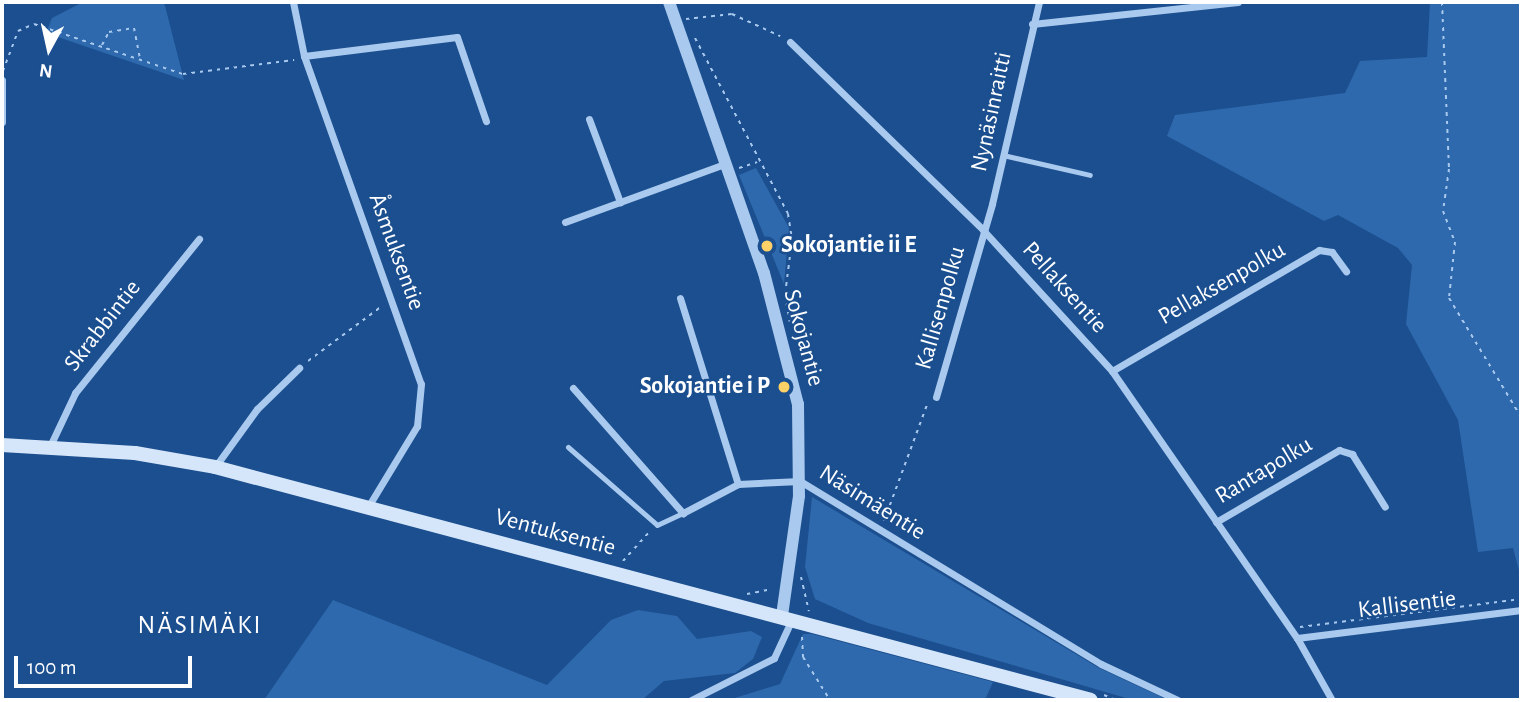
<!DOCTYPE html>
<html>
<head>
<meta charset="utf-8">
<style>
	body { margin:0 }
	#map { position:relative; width:1523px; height:702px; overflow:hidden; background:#1b4f8f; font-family:"Alegreya Sans",sans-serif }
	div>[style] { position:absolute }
	.green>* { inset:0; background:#2e69ad }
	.path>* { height:2px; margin-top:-1px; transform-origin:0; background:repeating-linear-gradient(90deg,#a9c9ee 0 3.5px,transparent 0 8.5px) }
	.service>* { height:5px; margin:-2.5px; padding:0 2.5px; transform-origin:2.5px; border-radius:2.5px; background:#a9c9ee }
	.minor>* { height:7px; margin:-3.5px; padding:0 3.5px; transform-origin:3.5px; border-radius:3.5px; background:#a9c9ee }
	.tertiary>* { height:12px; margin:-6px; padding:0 6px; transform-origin:6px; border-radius:6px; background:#a9c9ee }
	.secondary>* { height:14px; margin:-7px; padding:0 7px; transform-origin:7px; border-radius:7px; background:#d6e6fa }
	.dots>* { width:19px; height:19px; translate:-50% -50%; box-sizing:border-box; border:4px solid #1b4f8f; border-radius:50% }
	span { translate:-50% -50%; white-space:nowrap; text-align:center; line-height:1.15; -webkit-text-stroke:5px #1b4f8f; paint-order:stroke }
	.street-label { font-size:24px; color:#fff }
	.poi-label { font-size:24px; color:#fff; font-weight:700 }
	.left { translate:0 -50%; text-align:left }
	.right { translate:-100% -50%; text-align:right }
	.neighbourhood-label { font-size:26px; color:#fff; letter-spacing:2px }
	.frame { position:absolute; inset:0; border:4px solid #fff; pointer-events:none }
	.north { position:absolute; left:14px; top:14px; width:70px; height:70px; -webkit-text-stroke:5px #1b4f8f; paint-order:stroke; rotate:188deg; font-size:19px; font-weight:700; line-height:28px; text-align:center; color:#fff }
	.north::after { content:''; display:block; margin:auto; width:24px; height:32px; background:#fff; clip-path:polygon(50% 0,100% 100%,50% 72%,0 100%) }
	.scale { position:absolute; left:14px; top:656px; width:178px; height:32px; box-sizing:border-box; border:4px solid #fff; border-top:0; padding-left:9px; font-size:21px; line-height:24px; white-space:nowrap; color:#fff; -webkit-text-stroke:5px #1b4f8f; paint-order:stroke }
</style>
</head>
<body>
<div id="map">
	<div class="green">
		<div style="clip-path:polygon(83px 2px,164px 2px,184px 80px,46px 33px,52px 18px)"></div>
		<div style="clip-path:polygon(1430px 2px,1521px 4px,1521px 578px,1513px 548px,1478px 552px,1458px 420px,1406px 324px,1412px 265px,1398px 248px,1338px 215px,1324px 221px,1167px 136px,1175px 115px,1345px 93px,1360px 61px,1427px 57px)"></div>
		<div style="clip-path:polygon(756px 168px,789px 228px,784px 284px,739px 175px)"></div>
		<div style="clip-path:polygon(812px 497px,1099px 668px,1168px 700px,1133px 700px,868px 623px,815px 599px,805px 567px)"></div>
		<div style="clip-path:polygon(333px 600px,547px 685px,611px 620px,638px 610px,677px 616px,697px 639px,751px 631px,762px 637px,753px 659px,735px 673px,664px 681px,642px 700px,264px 700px)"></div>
		<div style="clip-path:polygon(803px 634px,812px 634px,993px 682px,985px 700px,728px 700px,780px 684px)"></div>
	</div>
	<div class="path">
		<div style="left:1442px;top:2px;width:167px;rotate:87.6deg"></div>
		<div style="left:1449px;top:169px;width:42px;rotate:98.1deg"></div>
		<div style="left:1443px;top:211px;width:33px;rotate:69deg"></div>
		<div style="left:1455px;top:242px;width:56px;rotate:96.1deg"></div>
		<div style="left:1449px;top:298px;width:139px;rotate:58.8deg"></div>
		<div style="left:686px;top:19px;width:46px;rotate:-6.2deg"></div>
		<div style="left:732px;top:14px;width:53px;rotate:24.6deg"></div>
		<div style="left:695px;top:38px;width:199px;rotate:62.1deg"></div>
		<div style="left:788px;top:214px;width:26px;rotate:81deg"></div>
		<div style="left:792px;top:240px;width:55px;rotate:97.3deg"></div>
		<div style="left:785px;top:295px;width:27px;rotate:80deg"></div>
		<div style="left:102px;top:45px;width:15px;rotate:-62deg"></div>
		<div style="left:109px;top:32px;width:25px;rotate:-9deg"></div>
		<div style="left:134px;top:28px;width:33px;rotate:79deg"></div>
		<div style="left:3px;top:71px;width:43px;rotate:-69.4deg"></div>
		<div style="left:18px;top:31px;width:17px;rotate:-24deg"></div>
		<div style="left:34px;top:24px;width:157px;rotate:18.6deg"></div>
		<div style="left:183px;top:74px;width:112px;rotate:-7.2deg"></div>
		<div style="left:739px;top:168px;width:19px;rotate:-18deg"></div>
		<div style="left:308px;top:361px;width:92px;rotate:-36.6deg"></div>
		<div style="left:884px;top:521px;width:127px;rotate:-69.7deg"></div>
		<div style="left:623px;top:561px;width:42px;rotate:-47.9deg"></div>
		<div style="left:801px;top:577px;width:35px;rotate:77deg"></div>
		<div style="left:747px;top:594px;width:25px;rotate:-11deg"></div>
		<div style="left:1300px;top:627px;width:223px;rotate:-7.2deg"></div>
		<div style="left:802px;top:637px;width:20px;rotate:87deg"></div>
		<div style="left:803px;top:657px;width:51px;rotate:57.9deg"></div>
		<div style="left:1104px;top:695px;width:12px;rotate:24deg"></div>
	</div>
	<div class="service">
		<div style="left:1003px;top:155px;width:89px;rotate:12.9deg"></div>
		<div style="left:568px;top:447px;width:118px;rotate:41.2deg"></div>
		<div style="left:657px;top:525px;width:29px;rotate:-25deg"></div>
	</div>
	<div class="minor">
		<div style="left:293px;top:2px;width:55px;rotate:78.5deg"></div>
		<div style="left:304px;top:56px;width:348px;rotate:70.4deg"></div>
		<div style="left:421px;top:384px;width:42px;rotate:95.4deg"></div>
		<div style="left:417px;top:426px;width:95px;rotate:121.2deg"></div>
		<div style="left:1032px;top:24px;width:207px;rotate:-6.1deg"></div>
		<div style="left:790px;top:42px;width:269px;rotate:44.2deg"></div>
		<div style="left:983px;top:230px;width:191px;rotate:47.5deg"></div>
		<div style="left:1112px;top:371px;width:325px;rotate:55.3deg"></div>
		<div style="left:1297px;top:638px;width:71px;rotate:60.6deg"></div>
		<div style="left:304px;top:56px;width:154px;rotate:-7.1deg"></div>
		<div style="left:457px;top:37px;width:89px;rotate:71deg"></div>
		<div style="left:2px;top:80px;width:42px;rotate:90deg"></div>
		<div style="left:589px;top:119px;width:89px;rotate:69.5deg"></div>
		<div style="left:565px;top:222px;width:169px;rotate:-20deg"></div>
		<div style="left:680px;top:298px;width:195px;rotate:72.7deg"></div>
		<div style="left:1112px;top:371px;width:240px;rotate:-30.3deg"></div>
		<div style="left:1319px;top:250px;width:13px;rotate:9deg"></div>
		<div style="left:1332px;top:252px;width:24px;rotate:54deg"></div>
		<div style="left:573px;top:388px;width:167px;rotate:48.7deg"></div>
		<div style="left:683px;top:513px;width:62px;rotate:-27.8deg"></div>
		<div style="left:738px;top:484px;width:62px;rotate:-2.8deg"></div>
		<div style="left:800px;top:481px;width:352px;rotate:31.3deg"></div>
		<div style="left:1101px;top:664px;width:85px;rotate:25.1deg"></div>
		<div style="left:936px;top:397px;width:201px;rotate:-73.8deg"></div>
		<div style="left:992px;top:204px;width:207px;rotate:-76.9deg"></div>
		<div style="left:50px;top:446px;width:59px;rotate:-64.7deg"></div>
		<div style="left:75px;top:393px;width:198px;rotate:-51.2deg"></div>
		<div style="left:215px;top:467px;width:72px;rotate:-54.1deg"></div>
		<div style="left:257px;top:409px;width:59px;rotate:-44.3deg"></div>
		<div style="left:1216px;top:522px;width:143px;rotate:-30.3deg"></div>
		<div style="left:1339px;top:450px;width:14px;rotate:17deg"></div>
		<div style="left:1352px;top:454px;width:62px;rotate:58.1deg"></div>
		<div style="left:1297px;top:638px;width:226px;rotate:-7.1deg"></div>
		<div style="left:691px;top:700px;width:93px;rotate:-26.8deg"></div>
		<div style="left:774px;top:658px;width:43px;rotate:-65.2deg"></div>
	</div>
	<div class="tertiary">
		<div style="left:669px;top:2px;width:287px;rotate:70.7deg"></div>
		<div style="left:764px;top:273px;width:135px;rotate:75.5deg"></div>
		<div style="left:798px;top:404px;width:92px;rotate:89.4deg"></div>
		<div style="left:799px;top:496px;width:121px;rotate:98.1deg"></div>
	</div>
	<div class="secondary">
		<div style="left:2px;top:445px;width:133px;rotate:3.4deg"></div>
		<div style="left:135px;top:453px;width:81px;rotate:9.9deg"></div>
		<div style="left:215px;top:467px;width:906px;rotate:14.89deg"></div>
	</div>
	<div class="dots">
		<div style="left:767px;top:246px;background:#ffd166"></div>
		<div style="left:784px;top:387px;background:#ffd166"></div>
	</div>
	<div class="street-label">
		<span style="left:992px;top:112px;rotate:-78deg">Nynäsinraitti</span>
		<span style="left:396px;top:252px;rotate:70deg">Åsmuksentie</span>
		<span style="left:1222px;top:284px;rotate:-30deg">Pellaksenpolku</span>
		<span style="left:1064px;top:288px;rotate:48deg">Pellaksentie</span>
		<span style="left:941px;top:308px;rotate:-74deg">Kallisenpolku</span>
		<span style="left:103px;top:326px;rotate:-52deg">Skrabbintie</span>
		<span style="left:803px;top:338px;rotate:75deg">Sokojantie</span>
		<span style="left:1264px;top:471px;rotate:-31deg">Rantapolku</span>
		<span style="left:872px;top:503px;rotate:32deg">Näsimäentie</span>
		<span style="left:555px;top:533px;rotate:15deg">Ventuksentie</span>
		<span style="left:1407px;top:605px;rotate:-7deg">Kallisentie</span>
	</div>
	<div class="poi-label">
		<span class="left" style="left:781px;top:246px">Sokojantie ii E</span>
		<span class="right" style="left:770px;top:387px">Sokojantie i P</span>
	</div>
	<div class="neighbourhood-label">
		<span style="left:200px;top:626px">NÄSIMÄKI</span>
	</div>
	<div class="frame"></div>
	<div class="north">N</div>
	<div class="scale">100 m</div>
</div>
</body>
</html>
